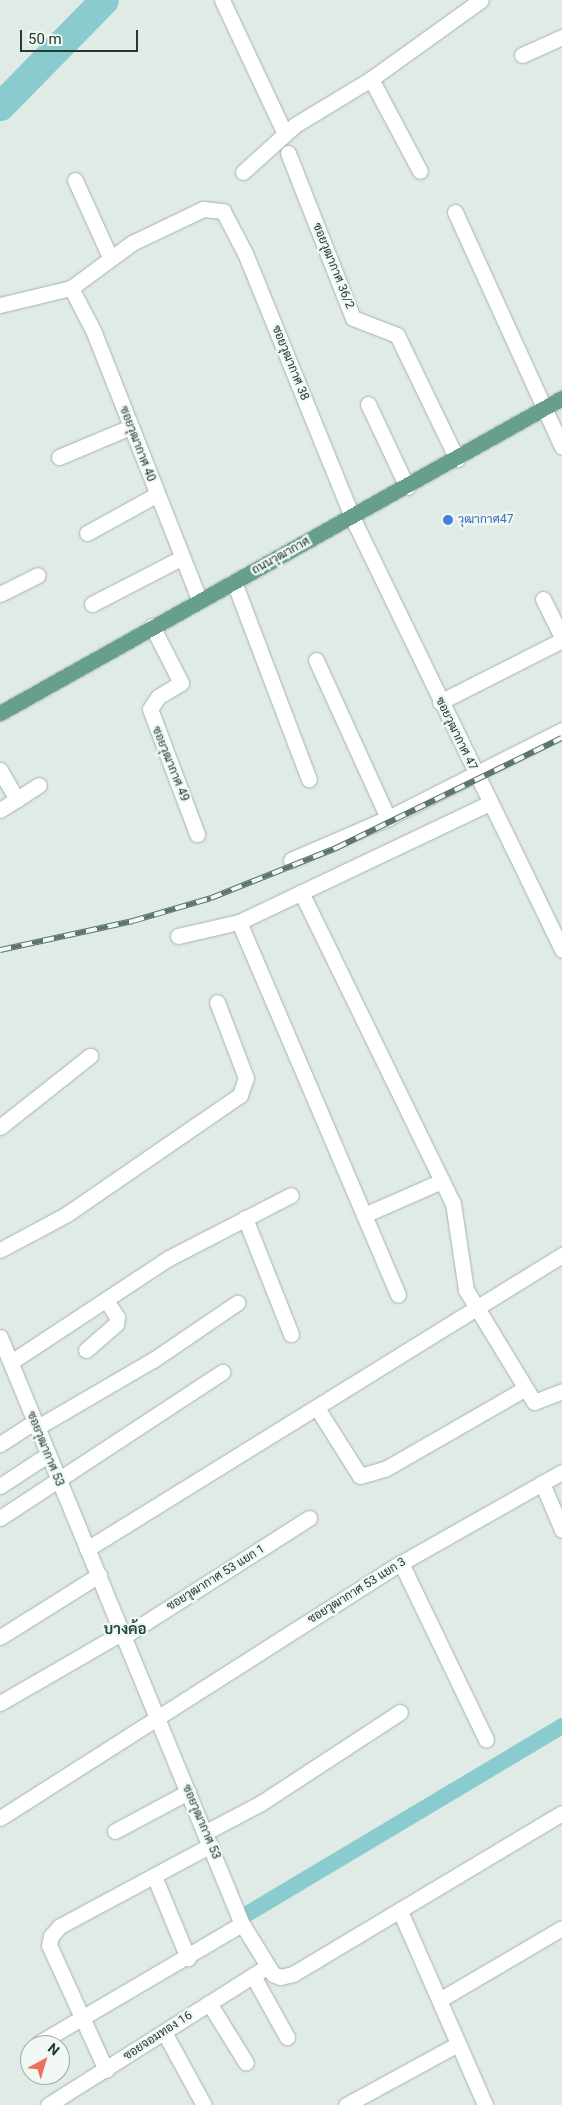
<!DOCTYPE html>
<html>
<head>
<meta charset="utf-8">
<style>
	body { margin:0 }
	#map { position:relative; width:562px; height:2105px; overflow:hidden; background:#e0ebe5; font-family:Roboto,Sarabun,sans-serif }
	div>[style] { position:absolute }
	.canal>* { height:16px; margin:-8px; padding:0 8px; transform-origin:8px; border-radius:8px; background:#89cbcf }
	.river>* { height:29px; margin:-14.5px; padding:0 14.5px; transform-origin:14.5px; border-radius:14.5px; background:#89cbcf }
	.roads { filter:drop-shadow(0 0 1px #a3b3ab) drop-shadow(0 0 1px #a3b3ab) }
	.minor>* { height:15px; margin:-7.5px; padding:0 7.5px; transform-origin:7.5px; border-radius:7.5px; background:#fff }
	.major>* { height:15px; margin:-7.5px; padding:0 7.5px; transform-origin:7.5px; border-radius:7.5px; background:#669f8b }
	.rail>* { height:5.5px; margin-top:-2.75px; transform-origin:0; background:repeating-linear-gradient(90deg,#f1f7f3 0 11px,#5c766d 0 22px); box-sizing:border-box; border-block:1px solid #5c766d }
	.dots>* { width:14px; height:14px; translate:-50% -50%; box-sizing:border-box; border:2px solid #f1f7f3; border-radius:50% }
	span { translate:-50% -50%; white-space:nowrap; text-align:center; line-height:1.15; -webkit-text-stroke:4.5px #f1f7f3; paint-order:stroke }
	.street-label { font-size:12px; color:#213b31 }
	.shop-label { font-size:12px; color:#366cbe }
	.left { translate:0 -50%; text-align:left }
	.quarter-label { font-size:15px; color:#1e4c3c; font-weight:700 }
	.north { position:absolute; left:20px; top:2035px; width:50px; height:50px; box-sizing:border-box; background:#f1f7f3; border:1px solid #9eaca5; border-radius:50%; rotate:39deg; font-size:14px; font-weight:700; line-height:20px; text-align:center; color:#213b31 }
	.north::after { content:''; display:block; margin:auto; width:18px; height:22px; background:#ee715b; clip-path:polygon(50% 0,100% 100%,50% 72%,0 100%) }
	.scale { position:absolute; left:20px; top:30px; width:118px; height:22px; box-sizing:border-box; border:2px solid #213b31; border-top:0; padding-left:6px; font-size:15px; line-height:18px; white-space:nowrap; color:#213b31; -webkit-text-stroke:4px #f1f7f3; paint-order:stroke }
</style>
</head>
<body>
<div id="map">
	<div class="canal">
		<div style="left:247px;top:1914px;width:367px;rotate:-30.8deg"></div>
	</div>
	<div class="river">
		<div style="left:0;top:106px;width:148px;rotate:-45.5deg"></div>
	</div>
	<div class="roads">
		<div class="minor">
			<div style="left:222px;top:0;width:148px;rotate:64.8deg"></div>
			<div style="left:522px;top:55px;width:44px;rotate:-24.2deg"></div>
			<div style="left:371px;top:79px;width:104px;rotate:62deg"></div>
			<div style="left:288px;top:153px;width:177px;rotate:68.5deg"></div>
			<div style="left:353px;top:318px;width:47px;rotate:21.1deg"></div>
			<div style="left:397px;top:335px;width:138px;rotate:64.2deg"></div>
			<div style="left:243px;top:172px;width:70px;rotate:-42.1deg"></div>
			<div style="left:295px;top:125px;width:89px;rotate:-31.2deg"></div>
			<div style="left:371px;top:79px;width:135px;rotate:-35.7deg"></div>
			<div style="left:75px;top:180px;width:85px;rotate:65.6deg"></div>
			<div style="left:455px;top:212px;width:258px;rotate:65.5deg"></div>
			<div style="left:71px;top:288px;width:47px;rotate:62.4deg"></div>
			<div style="left:93px;top:330px;width:291px;rotate:68.5deg"></div>
			<div style="left:0;top:305px;width:73px;rotate:-13.5deg"></div>
			<div style="left:71px;top:288px;width:76px;rotate:-36.4deg"></div>
			<div style="left:132px;top:243px;width:79px;rotate:-25.6deg"></div>
			<div style="left:203px;top:209px;width:20px;rotate:6deg"></div>
			<div style="left:223px;top:211px;width:47px;rotate:62.4deg"></div>
			<div style="left:245px;top:253px;width:285px;rotate:67.9deg"></div>
			<div style="left:352px;top:517px;width:481px;rotate:64.1deg"></div>
			<div style="left:368px;top:404px;width:92px;rotate:64.8deg"></div>
			<div style="left:59px;top:457px;width:77px;rotate:-22.9deg"></div>
			<div style="left:87px;top:533px;width:79px;rotate:-28.8deg"></div>
			<div style="left:234px;top:582px;width:211px;rotate:69.2deg"></div>
			<div style="left:0;top:594px;width:42px;rotate:-26.6deg"></div>
			<div style="left:543px;top:599px;width:42px;rotate:63.4deg"></div>
			<div style="left:92px;top:604px;width:100px;rotate:-27.3deg"></div>
			<div style="left:152px;top:626px;width:64px;rotate:63deg"></div>
			<div style="left:181px;top:683px;width:27px;rotate:149deg"></div>
			<div style="left:158px;top:697px;width:14px;rotate:124deg"></div>
			<div style="left:150px;top:709px;width:134px;rotate:69.4deg"></div>
			<div style="left:316px;top:660px;width:174px;rotate:65.5deg"></div>
			<div style="left:440px;top:702px;width:137px;rotate:-26.9deg"></div>
			<div style="left:0;top:770px;width:34px;rotate:60deg"></div>
			<div style="left:0;top:810px;width:46px;rotate:-32.7deg"></div>
			<div style="left:291px;top:860px;width:106px;rotate:-23.4deg"></div>
			<div style="left:388px;top:818px;width:195px;rotate:-26.8deg"></div>
			<div style="left:301px;top:892px;width:346px;rotate:64deg"></div>
			<div style="left:453px;top:1203px;width:88px;rotate:81.5deg"></div>
			<div style="left:466px;top:1290px;width:131px;rotate:58.7deg"></div>
			<div style="left:534px;top:1402px;width:30px;rotate:-21deg"></div>
			<div style="left:239px;top:922px;width:405px;rotate:66.9deg"></div>
			<div style="left:178px;top:936px;width:63px;rotate:-12.9deg"></div>
			<div style="left:239px;top:922px;width:278px;rotate:-25.4deg"></div>
			<div style="left:0;top:1127px;width:115px;rotate:-38.3deg"></div>
			<div style="left:364px;top:1215px;width:85px;rotate:-23.6deg"></div>
			<div style="left:245px;top:1218px;width:125px;rotate:68.4deg"></div>
			<div style="left:0;top:1250px;width:76px;rotate:-28.2deg"></div>
			<div style="left:67px;top:1214px;width:210px;rotate:-34.5deg"></div>
			<div style="left:240px;top:1095px;width:18px;rotate:-71deg"></div>
			<div style="left:246px;top:1078px;width:81px;rotate:-110.9deg"></div>
			<div style="left:0;top:1337px;width:635px;rotate:67.6deg"></div>
			<div style="left:242px;top:1924px;width:59px;rotate:58.2deg"></div>
			<div style="left:273px;top:1974px;width:8px;rotate:23deg"></div>
			<div style="left:280px;top:1977px;width:13px;rotate:-13deg"></div>
			<div style="left:293px;top:1974px;width:313px;rotate:-30.9deg"></div>
			<div style="left:86px;top:1350px;width:40px;rotate:-41deg"></div>
			<div style="left:116px;top:1324px;width:7px;rotate:-82deg"></div>
			<div style="left:117px;top:1317px;width:20px;rotate:-123deg"></div>
			<div style="left:11px;top:1362px;width:189px;rotate:-33.4deg"></div>
			<div style="left:169px;top:1258px;width:137px;rotate:-27.3deg"></div>
			<div style="left:317px;top:1408px;width:80px;rotate:57.7deg"></div>
			<div style="left:360px;top:1476px;width:26px;rotate:-16deg"></div>
			<div style="left:385px;top:1469px;width:160px;rotate:-29.9deg"></div>
			<div style="left:36px;top:1428px;width:135px;rotate:-30.2deg"></div>
			<div style="left:153px;top:1360px;width:102px;rotate:-34.2deg"></div>
			<div style="left:0;top:1444px;width:40px;rotate:-32.9deg"></div>
			<div style="left:542px;top:1483px;width:51px;rotate:66.9deg"></div>
			<div style="left:0;top:1486px;width:56px;rotate:-33.4deg"></div>
			<div style="left:0;top:1518px;width:266px;rotate:-33.3deg"></div>
			<div style="left:87px;top:1549px;width:559px;rotate:-31.76deg"></div>
			<div style="left:401px;top:1563px;width:196px;rotate:64.3deg"></div>
			<div style="left:0;top:1637px;width:117px;rotate:-32.1deg"></div>
			<div style="left:123px;top:1637px;width:221px;rotate:-32.6deg"></div>
			<div style="left:0;top:1703px;width:140px;rotate:-30deg"></div>
			<div style="left:0;top:1818px;width:475px;rotate:-32.5deg"></div>
			<div style="left:401px;top:1563px;width:185px;rotate:-29.5deg"></div>
			<div style="left:115px;top:1831px;width:83px;rotate:-28.1deg"></div>
			<div style="left:206px;top:1832px;width:62px;rotate:-27.8deg"></div>
			<div style="left:261px;top:1803px;width:166px;rotate:-33.2deg"></div>
			<div style="left:154px;top:1876px;width:89px;rotate:67.5deg"></div>
			<div style="left:400px;top:1911px;width:212px;rotate:66.3deg"></div>
			<div style="left:253px;top:1976px;width:70px;rotate:60.9deg"></div>
			<div style="left:441px;top:1999px;width:140px;rotate:-30.4deg"></div>
			<div style="left:209px;top:2003px;width:70px;rotate:58.3deg"></div>
			<div style="left:164px;top:2032px;width:83px;rotate:61.3deg"></div>
			<div style="left:39px;top:2043px;width:235px;rotate:-30.4deg"></div>
			<div style="left:106px;top:2070px;width:137px;rotate:-114.5deg"></div>
			<div style="left:49px;top:1945px;width:9px;rotate:-77deg"></div>
			<div style="left:51px;top:1936px;width:13px;rotate:-48deg"></div>
			<div style="left:60px;top:1926px;width:171px;rotate:-28.2deg"></div>
			<div style="left:48px;top:2105px;width:260px;rotate:-32.3deg"></div>
			<div style="left:346px;top:2105px;width:128px;rotate:-28.6deg"></div>
		</div>
		<div class="major">
			<div style="left:0;top:713px;width:644px;rotate:-29.27deg"></div>
		</div>
	</div>
	<div class="rail">
		<div style="left:0;top:950px;width:136px;rotate:-12.3deg"></div>
		<div style="left:133px;top:921px;width:81px;rotate:-16.4deg"></div>
		<div style="left:211px;top:898px;width:135px;rotate:-21.8deg"></div>
		<div style="left:336px;top:848px;width:251px;rotate:-26deg"></div>
	</div>
	<div class="dots">
		<div style="left:448px;top:520px;background:#3f7fe0"></div>
	</div>
	<div class="street-label">
		<span style="left:333px;top:266px;rotate:68deg">ซอยวุฒากาศ 36/2</span>
		<span style="left:290px;top:363px;rotate:68deg">ซอยวุฒากาศ 38</span>
		<span style="left:137px;top:444px;rotate:69deg">ซอยวุฒากาศ 40</span>
		<span style="left:281px;top:556px;rotate:-29deg">ถนนวุฒากาศ</span>
		<span style="left:456px;top:734px;rotate:64deg">ซอยวุฒากาศ 47</span>
		<span style="left:170px;top:764px;rotate:68deg">ซอยวุฒากาศ 49</span>
		<span style="left:45px;top:1449px;rotate:68deg">ซอยวุฒากาศ 53</span>
		<span style="left:216px;top:1578px;rotate:-32deg">ซอยวุฒากาศ 53 แยก 1</span>
		<span style="left:357px;top:1591px;rotate:-32deg">ซอยวุฒากาศ 53 แยก 3</span>
		<span style="left:201px;top:1822px;rotate:67deg">ซอยวุฒากาศ 53</span>
		<span style="left:158px;top:2036px;rotate:-33deg">ซอยจอมทอง 16</span>
	</div>
	<div class="shop-label">
		<span class="left" style="left:458px;top:520px">วุฒากาศ47</span>
	</div>
	<div class="quarter-label">
		<span style="left:125px;top:1630px">บางค้อ</span>
	</div>
	<div class="north">N</div>
	<div class="scale">50 m</div>
</div>
</body>
</html>
